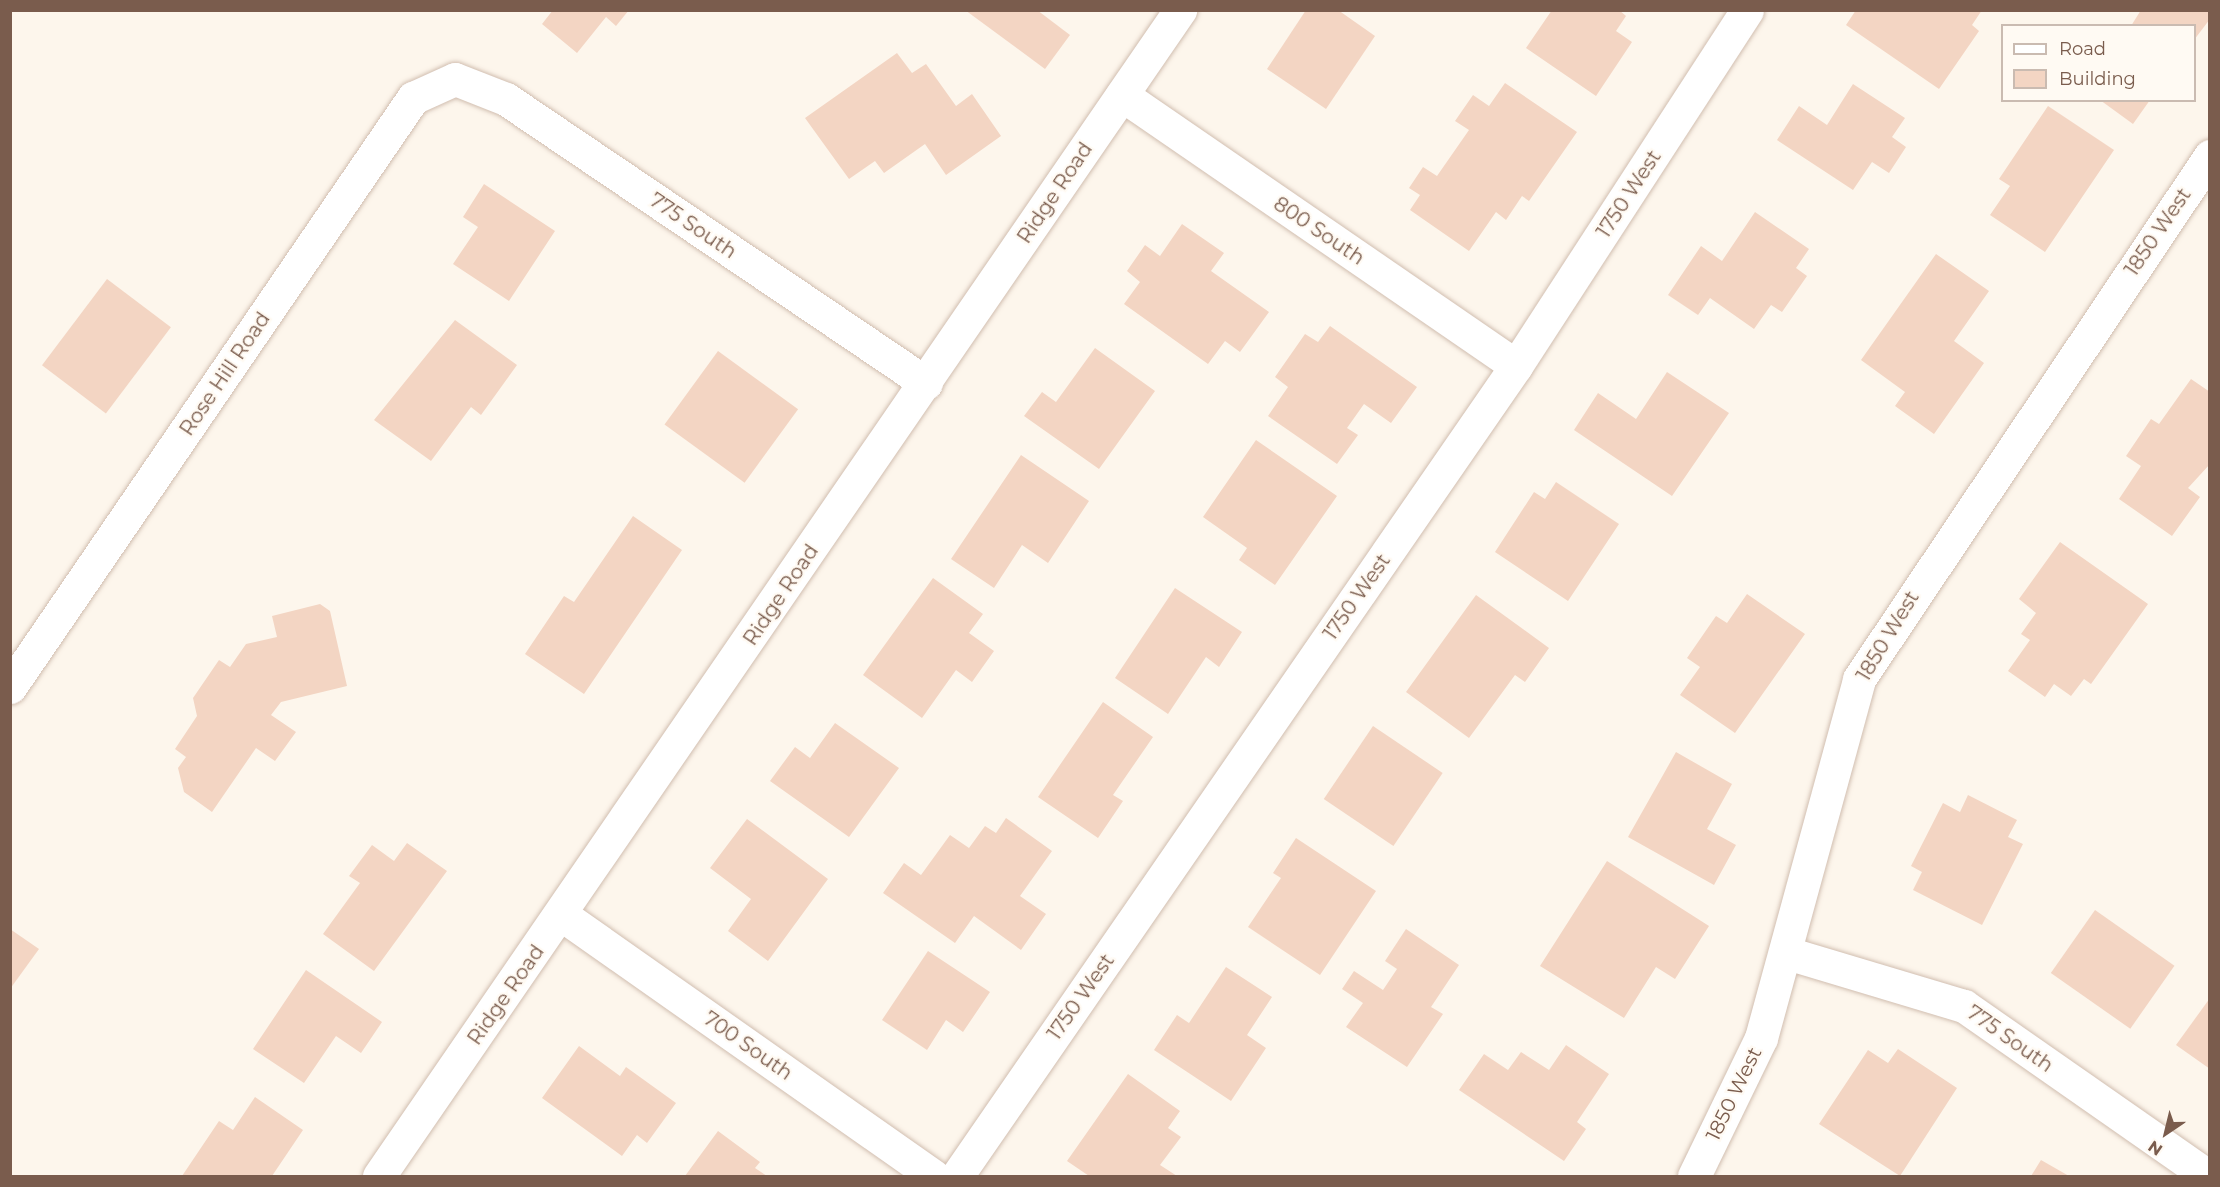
<!DOCTYPE html>
<html>
<head>
<meta charset="utf-8">
<style>
	body { margin:0 }
	#map { position:relative; width:2220px; height:1187px; overflow:hidden; background:#fdf6ec; font-family:Montserrat,sans-serif }
	div>[style] { position:absolute }
	.building>* { inset:0; background:#f3d5c3; transform-origin:0 0 }
	.roads { filter:drop-shadow(0 0 2px #d1beb0) drop-shadow(0 0 2px #d1beb0) }
	.minor>* { height:33px; margin:-16.5px; padding:0 16.5px; transform-origin:16.5px; border-radius:16.5px; background:#fff }
	span { translate:-50% -50%; white-space:nowrap; text-align:center; line-height:1.15; -webkit-text-stroke:4.5px #fffaf3; paint-order:stroke }
	.street-label { font-size:20px; color:#7a5c4d }
	.frame { position:absolute; inset:0; border:12px solid #7a5c4d; pointer-events:none }
	.legend { position:absolute; left:2001px; top:24px; width:195px; height:78px; box-sizing:border-box; background:#fffaf3; border:2px solid #cabbb1; margin:0; padding:8px 10px; list-style:none; font-size:18px; color:#7a5c4d }
	.legend li { display:flex; align-items:center; gap:12px; height:30px }
	.legend b { width:30px; border:2px solid #cabbb1 }
	.north { position:absolute; left:2136px; top:1103px; width:60px; height:60px; -webkit-text-stroke:4px #fffaf3; paint-order:stroke; rotate:215deg; font-size:16px; font-weight:700; line-height:24px; text-align:center; color:#7a5c4d }
	.north::after { content:''; display:block; margin:auto; width:21px; height:27px; background:#7a5c4d; clip-path:polygon(50% 0,100% 100%,50% 72%,0 100%) }
</style>
</head>
<body>
<div id="map">
	<div class="building">
		<div style="clip-path:polygon(553px 10px,629px 10px,616px 26px,606px 17px,577px 53px,542px 24px)"></div>
		<div style="clip-path:polygon(965px 10px,1037px 10px,1070px 35px,1045px 69px)"></div>
		<div style="clip-path:polygon(1306px 10px,1338px 10px,1375px 36px,1326px 109px,1267px 69px)"></div>
		<div style="clip-path:polygon(1552px 10px,1619px 10px,1626px 16px,1616px 31px,1632px 42px,1596px 96px,1526px 48px)"></div>
		<div style="clip-path:polygon(1856px 10px,1982px 10px,1972px 25px,1979px 31px,1939px 89px,1846px 25px)"></div>
		<div style="clip-path:polygon(2141px 10px,2210px 10px,2210px 19px,2194px 40px,2194px 26px,2131px 26px)"></div>
		<div style="clip-path:polygon(897px 53px,912px 73px,926px 64px,956px 106px,972px 94px,1001px 136px,946px 175px,925px 144px,884px 173px,875px 161px,849px 179px,805px 118px)"></div>
		<div style="clip-path:polygon(1505px 83px,1577px 132px,1529px 201px,1522px 196px,1506px 220px,1496px 212px,1469px 251px,1410px 210px,1420px 195px,1409px 188px,1423px 167px,1437px 176px,1469px 130px,1455px 121px,1473px 95px,1489px 106px)"></div>
		<div style="clip-path:polygon(1853px 84px,1905px 118px,1892px 137px,1906px 147px,1889px 173px,1872px 162px,1853px 190px,1777px 140px,1799px 106px,1827px 125px)"></div>
		<div style="clip-path:polygon(2100px 100px,2150px 100px,2133px 124px)"></div>
		<div style="clip-path:polygon(2048px 106px,2114px 150px,2045px 252px,1990px 215px,2010px 186px,1999px 179px)"></div>
		<div style="clip-path:polygon(484px 184px,555px 231px,509px 301px,453px 264px,478px 227px,463px 217px)"></div>
		<div style="clip-path:polygon(1755px 212px,1809px 249px,1796px 268px,1807px 276px,1782px 312px,1771px 305px,1754px 329px,1710px 298px,1698px 315px,1668px 295px,1701px 246px,1722px 261px)"></div>
		<div style="clip-path:polygon(1182px 224px,1224px 253px,1211px 271px,1269px 312px,1240px 352px,1225px 341px,1208px 364px,1124px 304px,1140px 282px,1127px 271px,1145px 245px,1160px 256px)"></div>
		<div style="clip-path:polygon(1936px 254px,1989px 291px,1954px 341px,1984px 363px,1934px 434px,1895px 406px,1905px 392px,1861px 360px)"></div>
		<div style="left:107px;top:279px;width:80px;height:108px;rotate:37deg"></div>
		<div style="clip-path:polygon(455px 320px,517px 365px,481px 415px,471px 407px,431px 461px,374px 420px)"></div>
		<div style="clip-path:polygon(1330px 326px,1417px 387px,1391px 423px,1364px 404px,1347px 428px,1358px 435px,1337px 464px,1268px 416px,1288px 387px,1275px 377px,1305px 334px,1318px 342px)"></div>
		<div style="clip-path:polygon(1095px 348px,1155px 391px,1099px 469px,1024px 416px,1042px 392px,1056px 402px)"></div>
		<div style="left:718px;top:351px;width:99px;height:91px;rotate:36deg"></div>
		<div style="clip-path:polygon(1667px 372px,1729px 413px,1672px 496px,1574px 430px,1598px 393px,1636px 419px)"></div>
		<div style="clip-path:polygon(2191px 379px,2210px 392px,2210px 464px,2188px 488px,2200px 497px,2172px 536px,2119px 499px,2141px 466px,2126px 456px,2151px 419px,2159px 424px)"></div>
		<div style="clip-path:polygon(1256px 440px,1337px 496px,1275px 585px,1239px 560px,1247px 548px,1203px 517px)"></div>
		<div style="clip-path:polygon(1021px 455px,1089px 501px,1048px 563px,1022px 545px,994px 588px,951px 559px)"></div>
		<div style="clip-path:polygon(1556px 482px,1619px 524px,1568px 601px,1495px 552px,1534px 492px,1545px 499px)"></div>
		<div style="clip-path:polygon(633px 516px,682px 550px,584px 694px,525px 654px,564px 596px,574px 602px)"></div>
		<div style="clip-path:polygon(2060px 542px,2148px 604px,2091px 684px,2084px 679px,2071px 696px,2054px 684px,2045px 697px,2008px 671px,2030px 640px,2021px 634px,2036px 613px,2019px 599px)"></div>
		<div style="clip-path:polygon(933px 578px,983px 614px,969px 633px,994px 651px,972px 682px,956px 670px,922px 718px,863px 675px)"></div>
		<div style="clip-path:polygon(1175px 588px,1242px 632px,1219px 667px,1206px 657px,1168px 714px,1115px 678px)"></div>
		<div style="clip-path:polygon(1747px 594px,1805px 634px,1735px 733px,1680px 695px,1700px 667px,1687px 658px,1716px 616px,1727px 623px)"></div>
		<div style="clip-path:polygon(1476px 595px,1549px 648px,1525px 682px,1515px 675px,1469px 738px,1406px 692px)"></div>
		<div style="clip-path:polygon(320px 604px,330px 611px,347px 686px,281px 702px,271px 715px,296px 732px,275px 761px,256px 748px,212px 812px,184px 792px,178px 768px,186px 757px,175px 749px,197px 716px,193px 698px,219px 660px,230px 667px,246px 644px,277px 637px,272px 616px)"></div>
		<div style="clip-path:polygon(1103px 702px,1153px 737px,1113px 795px,1123px 801px,1098px 838px,1038px 797px)"></div>
		<div style="clip-path:polygon(835px 723px,899px 768px,849px 837px,770px 781px,795px 747px,810px 758px)"></div>
		<div style="left:1373px;top:726px;width:84px;height:88px;rotate:34deg"></div>
		<div style="clip-path:polygon(1676px 752px,1732px 784px,1707px 829px,1736px 845px,1714px 885px,1628px 837px)"></div>
		<div style="clip-path:polygon(1968px 795px,2017px 820px,2008px 837px,2023px 844px,1982px 925px,1913px 890px,1922px 872px,1911px 866px,1943px 803px,1960px 812px)"></div>
		<div style="clip-path:polygon(1006px 818px,1052px 851px,1020px 896px,1046px 914px,1021px 950px,974px 916px,955px 943px,883px 893px,904px 863px,921px 875px,950px 835px,969px 848px,985px 826px,996px 833px)"></div>
		<div style="clip-path:polygon(747px 819px,828px 879px,768px 961px,728px 931px,751px 899px,710px 868px)"></div>
		<div style="clip-path:polygon(1296px 838px,1376px 891px,1320px 975px,1248px 927px,1281px 878px,1273px 873px)"></div>
		<div style="clip-path:polygon(407px 843px,447px 871px,374px 971px,323px 934px,360px 883px,349px 876px,372px 845px,394px 861px)"></div>
		<div style="clip-path:polygon(1607px 861px,1709px 926px,1675px 979px,1656px 967px,1624px 1018px,1540px 966px)"></div>
		<div style="left:2095px;top:910px;width:97px;height:77px;rotate:35deg"></div>
		<div style="clip-path:polygon(10px 929px,39px 949px,10px 989px)"></div>
		<div style="clip-path:polygon(1406px 929px,1459px 965px,1431px 1007px,1443px 1014px,1407px 1067px,1346px 1027px,1363px 1003px,1342px 989px,1354px 971px,1383px 990px,1397px 969px,1385px 961px)"></div>
		<div style="clip-path:polygon(928px 951px,990px 992px,963px 1032px,946px 1020px,927px 1050px,882px 1020px)"></div>
		<div style="clip-path:polygon(1226px 967px,1272px 997px,1247px 1035px,1266px 1048px,1231px 1101px,1154px 1050px,1177px 1015px,1189px 1023px)"></div>
		<div style="clip-path:polygon(306px 970px,382px 1022px,361px 1053px,336px 1036px,304px 1083px,253px 1049px)"></div>
		<div style="clip-path:polygon(2210px 998px,2210px 1069px,2176px 1045px)"></div>
		<div style="clip-path:polygon(1566px 1045px,1609px 1074px,1577px 1122px,1586px 1129px,1564px 1161px,1459px 1090px,1484px 1054px,1508px 1070px,1521px 1052px,1549px 1070px)"></div>
		<div style="clip-path:polygon(579px 1046px,620px 1076px,626px 1067px,676px 1103px,647px 1143px,637px 1135px,622px 1156px,542px 1098px)"></div>
		<div style="clip-path:polygon(1898px 1049px,1957px 1088px,1900px 1176px,1819px 1124px,1868px 1050px,1888px 1063px)"></div>
		<div style="clip-path:polygon(1128px 1074px,1180px 1111px,1168px 1128px,1181px 1137px,1160px 1165px,1177px 1176px,1089px 1176px,1067px 1161px)"></div>
		<div style="clip-path:polygon(255px 1097px,303px 1130px,272px 1176px,182px 1176px,219px 1121px,233px 1130px)"></div>
		<div style="clip-path:polygon(718px 1131px,760px 1162px,755px 1168px,767px 1176px,685px 1176px)"></div>
		<div style="clip-path:polygon(2041px 1160px,2069px 1176px,2031px 1176px)"></div>
	</div>
	<div class="roads">
		<div class="minor">
			<div style="left:1122px;top:95px;width:478px;rotate:34.5deg"></div>
			<div style="left:10px;top:687px;width:714px;rotate:-55.62deg"></div>
			<div style="left:413px;top:98px;width:46px;rotate:-24.3deg"></div>
			<div style="left:455px;top:79px;width:55px;rotate:21.4deg"></div>
			<div style="left:506px;top:99px;width:507px;rotate:34.07deg"></div>
			<div style="left:562px;top:915px;width:454px;rotate:35.1deg"></div>
			<div style="left:1787px;top:953px;width:185px;rotate:16.7deg"></div>
			<div style="left:1964px;top:1006px;width:297px;rotate:34.9deg"></div>
			<div style="left:379px;top:1176px;width:1415px;rotate:-55.51deg"></div>
			<div style="left:957px;top:1176px;width:984px;rotate:-55.39deg"></div>
			<div style="left:1516px;top:366px;width:424px;rotate:-57deg"></div>
			<div style="left:1694px;top:1176px;width:153px;rotate:-64.1deg"></div>
			<div style="left:1761px;top:1038px;width:372px;rotate:-74.7deg"></div>
			<div style="left:1859px;top:679px;width:630px;rotate:-56.13deg"></div>
		</div>
	</div>
	<div class="street-label">
		<span style="left:1055px;top:193px;rotate:-56deg">Ridge Road</span>
		<span style="left:1629px;top:194px;rotate:-57deg">1750 West</span>
		<span style="left:693px;top:226px;rotate:34deg">775 South</span>
		<span style="left:1319px;top:231px;rotate:34deg">800 South</span>
		<span style="left:2158px;top:232px;rotate:-56deg">1850 West</span>
		<span style="left:225px;top:374px;rotate:-56deg">Rose Hill Road</span>
		<span style="left:781px;top:595px;rotate:-56deg">Ridge Road</span>
		<span style="left:1357px;top:597px;rotate:-55deg">1750 West</span>
		<span style="left:1888px;top:636px;rotate:-59deg">1850 West</span>
		<span style="left:506px;top:995px;rotate:-55deg">Ridge Road</span>
		<span style="left:1081px;top:997px;rotate:-55deg">1750 West</span>
		<span style="left:2010px;top:1039px;rotate:35deg">775 South</span>
		<span style="left:748px;top:1046px;rotate:35deg">700 South</span>
		<span style="left:1734px;top:1094px;rotate:-64deg">1850 West</span>
	</div>
	<div class="frame"></div>
	<ul class="legend">
	<li><b style="height:8px;background:#fff"></b>Road</li>
	<li><b style="height:16px;background:#f3d5c3"></b>Building</li>
	</ul>
	<div class="north">N</div>
</div>
</body>
</html>
